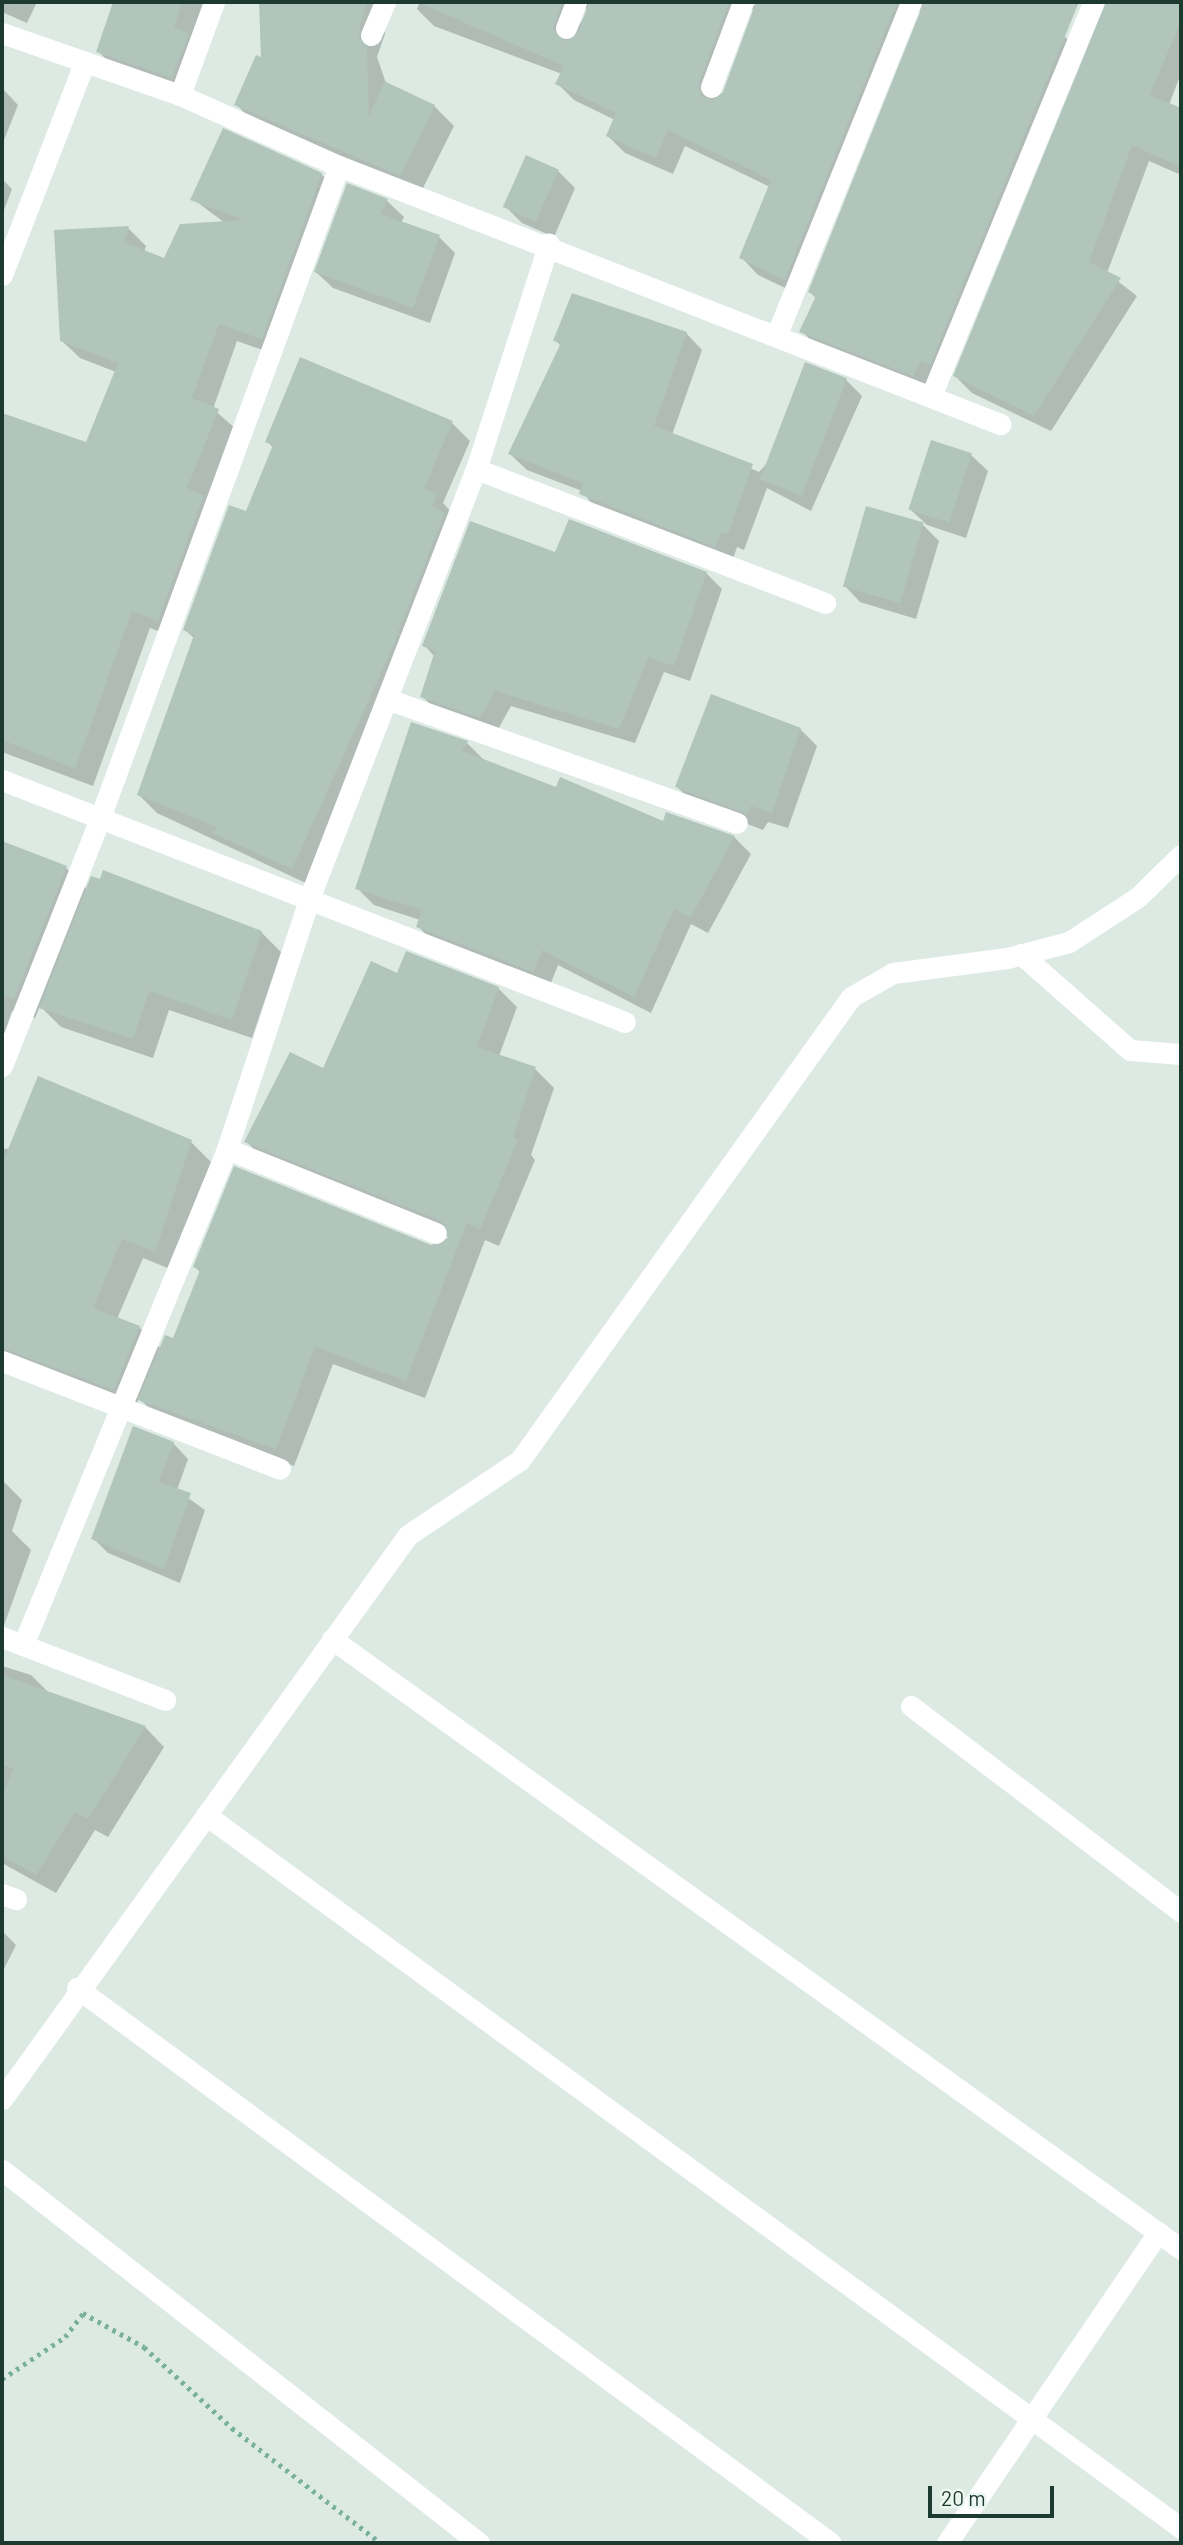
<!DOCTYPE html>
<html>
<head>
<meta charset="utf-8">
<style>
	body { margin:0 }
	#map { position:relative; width:1183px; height:2545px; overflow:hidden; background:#dceae3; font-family:Barlow,sans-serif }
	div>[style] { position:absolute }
	.shadow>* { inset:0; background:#0003 }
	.building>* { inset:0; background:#b1c5bc; transform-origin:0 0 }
	.path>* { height:4.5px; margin-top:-2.25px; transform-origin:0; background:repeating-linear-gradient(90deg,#79b19c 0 3.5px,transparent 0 8.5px) }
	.minor>* { height:21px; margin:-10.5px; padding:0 10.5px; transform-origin:10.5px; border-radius:10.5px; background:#fff }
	span { translate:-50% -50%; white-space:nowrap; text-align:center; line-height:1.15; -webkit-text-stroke:7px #ecf7f1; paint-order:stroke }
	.frame { position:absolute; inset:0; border:4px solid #1d3a30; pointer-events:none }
	.scale { position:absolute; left:928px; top:2486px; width:126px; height:32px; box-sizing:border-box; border:4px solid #1d3a30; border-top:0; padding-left:9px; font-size:21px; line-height:24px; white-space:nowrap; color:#1d3a30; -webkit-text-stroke:5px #ecf7f1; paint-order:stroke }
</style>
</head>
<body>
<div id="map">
	<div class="shadow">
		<div style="clip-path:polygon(2px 2px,37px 2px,27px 23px,2px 12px)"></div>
		<div style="clip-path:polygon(115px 2px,204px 2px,189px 94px,115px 68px,98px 51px)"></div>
		<div style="clip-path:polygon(261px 2px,384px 2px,385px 34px,377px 57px,386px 83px,434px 106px,454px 126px,420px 194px,255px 124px,236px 104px,263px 60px)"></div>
		<div style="clip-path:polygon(evenodd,420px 2px,639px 2px,658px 9px,661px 2px,751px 2px,756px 7px,747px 14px,714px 102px,725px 93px,757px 6px,756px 2px,1023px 2px,1017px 17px,1064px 36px,1081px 53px,930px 392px,818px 348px,802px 331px,817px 299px,810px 292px,924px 10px,915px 14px,802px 296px,758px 275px,742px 258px,770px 187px,685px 146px,673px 174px,625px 153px,608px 136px,615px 120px,574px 100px,557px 83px,562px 74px,434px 26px,417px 9px,420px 2px,584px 8px,589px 9px,570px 40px,584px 8px)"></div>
		<div style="clip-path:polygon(1115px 2px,1181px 2px,1181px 73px,1169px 105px,1181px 110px,1181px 175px,1149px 161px,1107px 273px,1137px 296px,1051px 431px,972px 393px,955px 376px)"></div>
		<div style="clip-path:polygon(2px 88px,18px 105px,2px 145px)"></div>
		<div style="clip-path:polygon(558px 171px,575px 188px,554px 237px,522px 223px,505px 206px)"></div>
		<div style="clip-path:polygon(321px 174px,340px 193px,280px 356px,237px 341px,213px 409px,236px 429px,176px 638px,150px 628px,93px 786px,2px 752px,2px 414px,87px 444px,116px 372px,80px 358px,61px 340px,55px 232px,128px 228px,146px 246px,144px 252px,165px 260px,225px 223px,193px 199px)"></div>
		<div style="clip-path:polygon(2px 179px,12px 189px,2px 215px)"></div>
		<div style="clip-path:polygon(348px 185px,387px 201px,404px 217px,401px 223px,439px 237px,455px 253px,430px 323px,333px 288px,316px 272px)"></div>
		<div style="clip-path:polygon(686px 333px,702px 350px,672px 435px,759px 472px,846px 380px,862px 396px,811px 511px,767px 488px,744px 550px,737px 547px,732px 562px,597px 510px,582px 491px,527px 470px,510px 454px,561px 346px,555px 340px)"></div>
		<div style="clip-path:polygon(452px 423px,470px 441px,443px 503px,453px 514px,310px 885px,157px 813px,139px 795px,195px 639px,185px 630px,247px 514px,273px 448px,267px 441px)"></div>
		<div style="clip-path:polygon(971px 455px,988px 471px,966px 538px,927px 525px,910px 509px)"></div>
		<div style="clip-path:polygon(923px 525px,939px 541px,916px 619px,860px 602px,844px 585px)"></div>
		<div style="clip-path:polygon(556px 554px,706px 573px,722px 589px,690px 681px,664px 672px,635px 743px,511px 706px,496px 733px,438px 712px,422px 696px,435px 657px,424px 645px)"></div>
		<div style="clip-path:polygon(800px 729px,817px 746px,788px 828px,768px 822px,763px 830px,694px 803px,677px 787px)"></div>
		<div style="clip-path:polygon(467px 743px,483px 759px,557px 789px,664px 823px,734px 837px,751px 854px,708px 933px,691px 924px,651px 1013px,558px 965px,549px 988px,434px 943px,418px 926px,420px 920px,374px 905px,357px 888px)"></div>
		<div style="clip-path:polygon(2px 842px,66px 868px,88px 890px,261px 932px,281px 952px,252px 1038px,169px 1010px,153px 1058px,61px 1027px,40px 1006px,35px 1018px,12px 1011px,2px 1041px)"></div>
		<div style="clip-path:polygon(407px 953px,499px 989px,517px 1007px,499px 1056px,535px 1069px,554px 1088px,531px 1155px,535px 1160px,499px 1246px,485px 1240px,425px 1398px,333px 1364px,294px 1466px,159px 1418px,139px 1398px,134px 1410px,2px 1360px,2px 1149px,191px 1142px,211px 1162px,175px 1271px,143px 1258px,117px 1319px,139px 1327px,161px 1349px,174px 1341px,201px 1273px,195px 1267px,431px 1247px,451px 1238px,265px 1160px,247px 1142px,324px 1071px,398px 975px)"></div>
		<div style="clip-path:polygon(173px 1443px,188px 1459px,177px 1490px,205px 1510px,180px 1583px,108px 1553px,93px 1538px)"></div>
		<div style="clip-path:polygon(2px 1480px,22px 1500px,12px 1531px,31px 1550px,2px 1631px)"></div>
		<div style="clip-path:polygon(2px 1666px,31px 1675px,49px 1693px,145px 1727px,164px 1747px,108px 1837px,95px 1830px,56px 1893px,2px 1863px)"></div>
		<div style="clip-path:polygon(2px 1931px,16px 1945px,2px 1973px)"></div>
	</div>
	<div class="building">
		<div style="clip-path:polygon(113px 2px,182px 2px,174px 28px,189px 33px,172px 78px,96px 52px)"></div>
		<div style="clip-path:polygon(259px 2px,366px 2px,358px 36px,367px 47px,369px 117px,384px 81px,435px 105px,400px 176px,234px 105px,256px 55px,261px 57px)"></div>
		<div style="clip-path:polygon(417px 2px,562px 2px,553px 29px,567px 41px,578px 33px,589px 2px,729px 2px,699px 83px,701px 96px,712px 100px,723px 92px,756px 2px,897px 2px,785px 280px,739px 258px,771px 180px,668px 130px,656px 158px,606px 136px,616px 113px,555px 84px,564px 66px)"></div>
		<div style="clip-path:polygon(924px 2px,1079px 2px,930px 365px,921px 361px,913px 376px,799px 332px,816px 296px,808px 292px)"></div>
		<div style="clip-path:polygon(1106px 2px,1181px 2px,1181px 21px,1150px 95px,1181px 108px,1181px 167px,1132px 145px,1089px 262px,1121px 278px,1034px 416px,953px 376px)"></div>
		<div style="clip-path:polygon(223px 128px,322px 173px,262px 339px,219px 324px,192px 398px,219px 409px,187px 488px,204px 495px,158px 621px,132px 611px,75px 769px,2px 740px,2px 413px,86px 442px,118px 363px,60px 341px,54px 230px,129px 226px,124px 242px,164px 258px,180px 224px,244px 220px,190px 200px)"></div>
		<div style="left:526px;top:155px;width:36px;height:57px;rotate:24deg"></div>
		<div style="clip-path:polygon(347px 183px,388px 199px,381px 214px,440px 235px,413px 308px,314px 272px)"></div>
		<div style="clip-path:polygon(572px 293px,687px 332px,654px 426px,753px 464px,728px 534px,721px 532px,715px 547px,579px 494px,583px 483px,508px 454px,561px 343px,553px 341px)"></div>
		<div style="clip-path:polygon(300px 357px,453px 421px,424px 489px,437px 494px,432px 507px,445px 512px,391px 651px,292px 869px,214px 834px,216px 827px,137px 795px,194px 635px,183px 630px,229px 505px,246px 511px,273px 445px,265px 442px)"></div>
		<div style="left:805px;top:362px;width:45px;height:126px;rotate:21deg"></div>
		<div style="left:931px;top:440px;width:43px;height:73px;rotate:18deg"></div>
		<div style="left:866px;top:506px;width:60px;height:84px;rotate:16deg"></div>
		<div style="clip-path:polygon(569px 519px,707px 572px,674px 666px,648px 657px,619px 729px,495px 691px,480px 718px,420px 697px,435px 651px,422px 646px,470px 521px,555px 552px)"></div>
		<div style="clip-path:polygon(711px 694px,801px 728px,772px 813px,751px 806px,747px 814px,675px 787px)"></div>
		<div style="clip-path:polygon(411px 722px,468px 741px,462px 751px,556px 787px,560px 777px,663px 821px,666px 812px,735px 836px,691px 917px,674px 909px,634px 997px,542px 950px,533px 972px,416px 927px,422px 910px,355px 889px)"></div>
		<div style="clip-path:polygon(2px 841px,67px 866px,14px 999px,2px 995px)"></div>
		<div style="clip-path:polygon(103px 870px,262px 931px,232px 1020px,149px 991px,133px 1039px,39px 1008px,91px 876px,100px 879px)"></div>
		<div style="clip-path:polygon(406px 951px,499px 987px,477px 1047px,536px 1067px,513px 1137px,518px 1140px,480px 1229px,467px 1223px,406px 1381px,315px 1347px,276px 1449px,138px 1400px,165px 1335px,173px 1338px,200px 1270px,193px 1267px,234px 1166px,431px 1245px,448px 1238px,441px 1221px,244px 1142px,290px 1052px,323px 1068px,371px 961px,397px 973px)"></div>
		<div style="clip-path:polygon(38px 1076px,192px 1140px,155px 1252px,122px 1239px,93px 1308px,140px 1326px,114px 1390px,2px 1348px,2px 1164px)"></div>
		<div style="clip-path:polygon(133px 1426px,174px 1442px,159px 1482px,191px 1493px,164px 1569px,91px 1539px)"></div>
		<div style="clip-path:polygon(2px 1675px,146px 1726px,88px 1819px,75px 1812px,36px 1875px,2px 1856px,2px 1798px,13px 1768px,2px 1765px)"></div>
	</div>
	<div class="path">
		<div style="left:2px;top:2379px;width:76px;rotate:-33.7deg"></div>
		<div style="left:65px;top:2337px;width:30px;rotate:-53deg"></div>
		<div style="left:83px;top:2313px;width:70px;rotate:29.1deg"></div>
		<div style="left:144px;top:2347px;width:120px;rotate:42.6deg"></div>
		<div style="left:232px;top:2428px;width:188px;rotate:37.7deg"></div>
	</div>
	<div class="minor">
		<div style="left:566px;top:28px;width:28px;rotate:-69deg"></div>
		<div style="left:2px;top:33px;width:188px;rotate:19.2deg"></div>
		<div style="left:180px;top:95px;width:174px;rotate:24.1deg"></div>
		<div style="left:339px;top:166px;width:710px;rotate:21.32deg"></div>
		<div style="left:371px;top:35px;width:36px;rotate:-67deg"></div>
		<div style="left:711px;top:87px;width:91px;rotate:-69.4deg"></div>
		<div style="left:180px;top:95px;width:99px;rotate:-69.9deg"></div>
		<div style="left:2px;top:275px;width:224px;rotate:-68.8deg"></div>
		<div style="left:777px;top:334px;width:358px;rotate:-68deg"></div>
		<div style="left:931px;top:396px;width:426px;rotate:-67.6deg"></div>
		<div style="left:476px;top:469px;width:374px;rotate:21deg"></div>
		<div style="left:387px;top:699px;width:371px;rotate:19.5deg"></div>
		<div style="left:2px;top:780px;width:668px;rotate:21.23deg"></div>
		<div style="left:1021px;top:954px;width:145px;rotate:41.4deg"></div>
		<div style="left:1130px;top:1050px;width:51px;rotate:4.5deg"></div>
		<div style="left:2px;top:1066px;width:267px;rotate:-68.4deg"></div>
		<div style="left:100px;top:818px;width:694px;rotate:-69.87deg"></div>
		<div style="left:227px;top:1149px;width:225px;rotate:21.9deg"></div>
		<div style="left:2px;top:1361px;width:298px;rotate:21.2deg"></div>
		<div style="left:2px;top:1637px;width:175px;rotate:21.1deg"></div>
		<div style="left:332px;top:1639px;width:1045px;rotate:35.7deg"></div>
		<div style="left:23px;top:1645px;width:536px;rotate:-67.64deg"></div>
		<div style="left:227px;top:1149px;width:263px;rotate:-71.8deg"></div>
		<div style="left:309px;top:899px;width:461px;rotate:-68.8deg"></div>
		<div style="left:476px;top:469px;width:237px;rotate:-72.1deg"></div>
		<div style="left:911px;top:1706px;width:340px;rotate:37.3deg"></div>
		<div style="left:206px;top:1815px;width:1208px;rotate:36.18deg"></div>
		<div style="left:2px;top:1894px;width:15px;rotate:20deg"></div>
		<div style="left:77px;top:1988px;width:936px;rotate:36.36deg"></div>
		<div style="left:2px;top:2099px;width:695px;rotate:-54.25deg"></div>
		<div style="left:408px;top:1535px;width:135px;rotate:-33.8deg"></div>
		<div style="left:520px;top:1460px;width:569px;rotate:-54.44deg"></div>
		<div style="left:851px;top:997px;width:48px;rotate:-29.7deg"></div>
		<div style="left:893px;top:973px;width:115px;rotate:-7.5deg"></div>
		<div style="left:1007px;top:958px;width:64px;rotate:-14.5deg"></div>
		<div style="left:1069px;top:942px;width:82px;rotate:-33.1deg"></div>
		<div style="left:1138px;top:897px;width:60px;rotate:-44.3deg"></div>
		<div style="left:2px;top:2170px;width:606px;rotate:38.02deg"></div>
		<div style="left:947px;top:2543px;width:376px;rotate:-55.8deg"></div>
	</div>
	<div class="frame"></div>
	<div class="scale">20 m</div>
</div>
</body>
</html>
